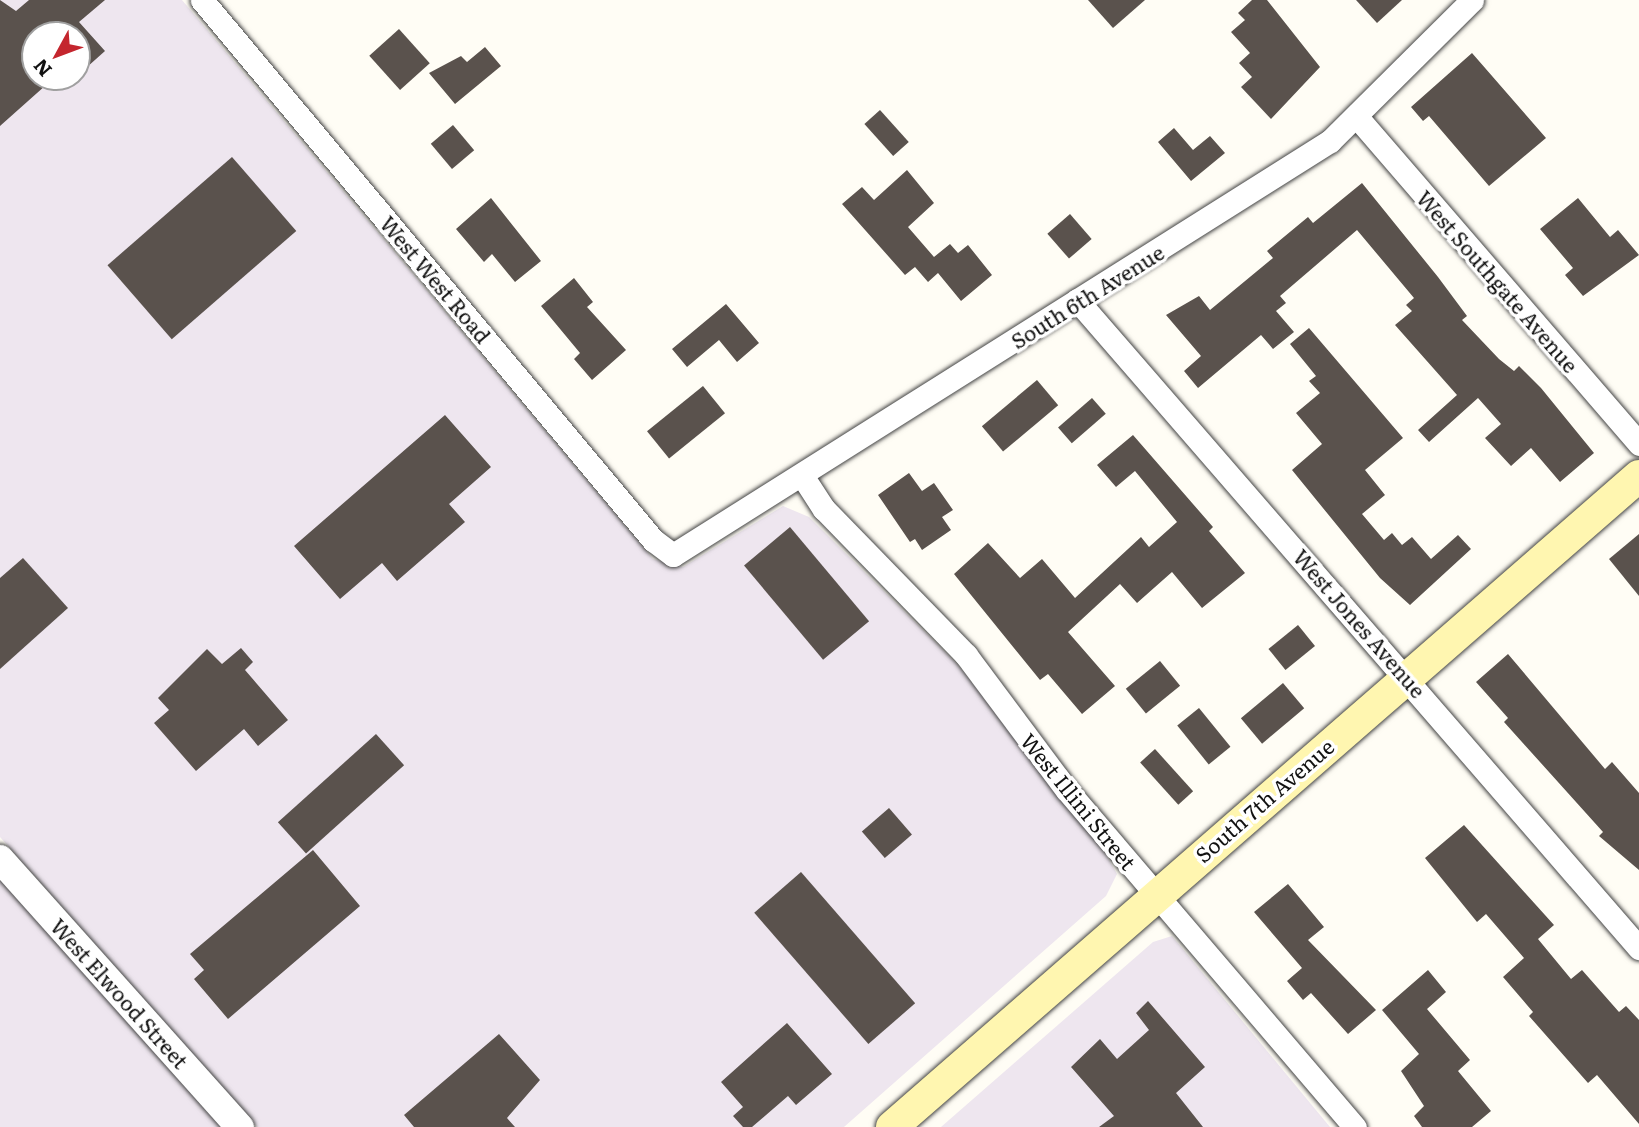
<!DOCTYPE html>
<html>
<head>
<meta charset="utf-8">
<style>
	body { margin:0 }
	#map { position:relative; width:1639px; height:1127px; overflow:hidden; background:#fffdf5; font-family:Literata,serif }
	div>[style] { position:absolute }
	.industrial>* { inset:0; background:#eee6ef }
	.building>* { inset:0; background:#5a524d; transform-origin:0 0 }
	.roads { filter:drop-shadow(0 0 2px #444) drop-shadow(0 0 2px #444) }
	.minor>* { height:23px; margin:-11.5px; padding:0 11.5px; transform-origin:11.5px; border-radius:11.5px; background:#fff }
	.tertiary>* { height:28px; margin:-14px; padding:0 14px; transform-origin:14px; border-radius:14px; background:#fff }
	.secondary>* { height:32px; margin:-16px; padding:0 16px; transform-origin:16px; border-radius:16px; background:#fff6b0 }
	span { translate:-50% -50%; white-space:nowrap; text-align:center; line-height:1.15; -webkit-text-stroke:7px #fff; paint-order:stroke }
	.street-label { font-size:21px; color:#111 }
	.north { position:absolute; left:21px; top:21px; width:70px; height:70px; box-sizing:border-box; background:#fff; border:2px solid #a0a0a0; border-radius:50%; rotate:229deg; font-size:19px; font-weight:700; line-height:28px; text-align:center; color:#111 }
	.north::after { content:''; display:block; margin:auto; width:24px; height:32px; background:#c4262e; clip-path:polygon(50% 0,100% 100%,50% 72%,0 100%) }
</style>
</head>
<body>
<div id="map">
	<div class="industrial">
		<div style="clip-path:polygon(evenodd,0 0,182px 0,653px 559px,683px 567px,783px 506px,809px 517px,957px 664px,1100px 844px,1117px 874px,1106px 896px,844px 1127px,257px 1127px,0 837px,0 0,35px 35px,77px 35px,77px 77px,35px 77px,35px 35px)"></div>
		<div style="clip-path:polygon(0 869px,226px 1127px,0 1127px)"></div>
		<div style="clip-path:polygon(1172px 936px,1330px 1127px,941px 1127px,1153px 942px)"></div>
	</div>
	<div class="building">
		<div style="clip-path:polygon(0 0,16px 11px,29px 0,105px 0,79px 22px,105px 51px,77px 76px,77px 35px,35px 35px,35px 77px,55px 77px,0 126px)"></div>
		<div style="clip-path:polygon(1088px 0,1145px 0,1113px 28px)"></div>
		<div style="clip-path:polygon(1252px 0,1267px 0,1320px 67px,1271px 119px,1241px 87px,1252px 77px,1239px 63px,1250px 53px,1231px 32px,1245px 20px,1238px 13px)"></div>
		<div style="clip-path:polygon(1356px 0,1402px 0,1377px 23px)"></div>
		<div style="left:399px;top:29px;width:46px;height:40px;rotate:48deg"></div>
		<div style="clip-path:polygon(485px 47px,501px 66px,455px 104px,429px 73px,461px 56px,467px 62px)"></div>
		<div style="clip-path:polygon(1472px 53px,1546px 138px,1489px 186px,1429px 116px,1423px 121px,1411px 107px)"></div>
		<div style="left:880px;top:110px;width:43px;height:21px;rotate:48deg"></div>
		<div style="left:453px;top:125px;width:33px;height:29px;rotate:50deg"></div>
		<div style="clip-path:polygon(1174px 128px,1193px 150px,1210px 136px,1225px 153px,1191px 181px,1158px 142px)"></div>
		<div style="left:232px;top:157px;width:98px;height:165px;rotate:49deg"></div>
		<div style="clip-path:polygon(907px 170px,934px 203px,908px 227px,934px 257px,950px 244px,958px 253px,968px 245px,992px 275px,961px 301px,938px 273px,928px 282px,915px 267px,905px 275px,842px 204px,862px 187px,874px 200px)"></div>
		<div style="clip-path:polygon(1362px 183px,1438px 277px,1467px 316px,1462px 320px,1499px 359px,1514px 371px,1519px 366px,1541px 388px,1594px 453px,1560px 482px,1531px 448px,1511px 466px,1485px 438px,1501px 424px,1478px 398px,1429px 442px,1418px 430px,1457px 395px,1395px 325px,1412px 311px,1406px 305px,1414px 298px,1357px 230px,1280px 296px,1286px 303px,1276px 311px,1294px 332px,1273px 349px,1261px 335px,1198px 388px,1184px 371px,1201px 356px,1166px 315px,1199px 296px,1210px 310px,1273px 258px,1267px 251px,1308px 217px,1313px 223px)"></div>
		<div style="clip-path:polygon(491px 198px,541px 261px,515px 282px,492px 254px,484px 262px,456px 229px)"></div>
		<div style="clip-path:polygon(1578px 198px,1610px 237px,1618px 230px,1639px 255px,1583px 296px,1565px 275px,1573px 268px,1540px 229px)"></div>
		<div style="left:1070px;top:214px;width:33px;height:30px;rotate:49deg"></div>
		<div style="clip-path:polygon(574px 278px,593px 302px,587px 307px,626px 350px,592px 380px,574px 359px,580px 353px,541px 306px)"></div>
		<div style="clip-path:polygon(726px 304px,759px 343px,737px 362px,719px 340px,687px 367px,672px 349px)"></div>
		<div style="clip-path:polygon(1309px 328px,1403px 438px,1365px 470px,1385px 495px,1362px 514px,1384px 540px,1392px 533px,1402px 545px,1412px 537px,1431px 559px,1458px 535px,1471px 549px,1410px 605px,1380px 578px,1292px 470px,1322px 444px,1296px 413px,1320px 393px,1309px 381px,1316px 376px,1290px 344px)"></div>
		<div style="left:1037px;top:380px;width:33px;height:72px;rotate:50deg"></div>
		<div style="left:703px;top:386px;width:35px;height:72px;rotate:51deg"></div>
		<div style="left:1092px;top:398px;width:21px;height:45px;rotate:49deg"></div>
		<div style="clip-path:polygon(445px 415px,491px 467px,449px 504px,465px 522px,397px 581px,382px 563px,340px 599px,294px 546px)"></div>
		<div style="clip-path:polygon(1133px 435px,1213px 527px,1209px 531px,1245px 573px,1202px 608px,1172px 572px,1137px 603px,1120px 584px,1068px 632px,1115px 686px,1082px 714px,1048px 674px,1040px 680px,954px 574px,988px 543px,1020px 578px,1042px 559px,1075px 598px,1141px 537px,1149px 547px,1177px 522px,1135px 471px,1116px 487px,1097px 465px)"></div>
		<div style="clip-path:polygon(909px 473px,922px 491px,934px 483px,953px 510px,942px 517px,951px 530px,922px 550px,915px 539px,910px 542px,878px 495px)"></div>
		<div style="left:790px;top:527px;width:123px;height:60px;rotate:50deg"></div>
		<div style="clip-path:polygon(1639px 534px,1639px 596px,1609px 559px)"></div>
		<div style="clip-path:polygon(23px 558px,68px 608px,0 669px,0 578px)"></div>
		<div style="left:1298px;top:625px;width:27px;height:38px;rotate:51deg"></div>
		<div style="clip-path:polygon(241px 648px,253px 662px,245px 670px,288px 720px,258px 746px,244px 729px,196px 771px,154px 723px,169px 710px,158px 698px,207px 649px,222px 664px)"></div>
		<div style="clip-path:polygon(1508px 654px,1605px 769px,1612px 762px,1639px 793px,1639px 870px,1599px 836px,1603px 832px,1504px 722px,1508px 718px,1476px 682px)"></div>
		<div style="left:1160px;top:661px;width:32px;height:44px;rotate:51deg"></div>
		<div style="left:1283px;top:683px;width:33px;height:55px;rotate:50deg"></div>
		<div style="left:1199px;top:708px;width:50px;height:28px;rotate:51deg"></div>
		<div style="left:376px;top:734px;width:42px;height:132px;rotate:48deg"></div>
		<div style="left:1155px;top:749px;width:57px;height:20px;rotate:48deg"></div>
		<div style="left:889px;top:808px;width:35px;height:36px;rotate:49deg"></div>
		<div style="clip-path:polygon(1464px 825px,1554px 925px,1538px 939px,1571px 979px,1582px 970px,1619px 1012px,1626px 1006px,1639px 1020px,1639px 1124px,1597px 1075px,1588px 1083px,1529px 1016px,1533px 1012px,1503px 977px,1524px 958px,1486px 914px,1477px 922px,1425px 858px)"></div>
		<div style="clip-path:polygon(313px 850px,360px 906px,228px 1019px,194px 979px,204px 970px,190px 954px)"></div>
		<div style="left:801px;top:872px;width:174px;height:62px;rotate:49deg"></div>
		<div style="clip-path:polygon(1288px 884px,1324px 927px,1308px 940px,1376px 1010px,1348px 1034px,1311px 993px,1303px 1000px,1287px 981px,1302px 968px,1254px 912px)"></div>
		<div style="clip-path:polygon(1428px 970px,1446px 992px,1427px 1009px,1470px 1060px,1458px 1071px,1491px 1111px,1472px 1127px,1422px 1127px,1414px 1116px,1424px 1106px,1401px 1071px,1419px 1054px,1382px 1010px)"></div>
		<div style="clip-path:polygon(1148px 1001px,1205px 1067px,1176px 1093px,1203px 1127px,1099px 1127px,1114px 1116px,1071px 1067px,1100px 1039px,1117px 1059px,1149px 1030px,1136px 1013px)"></div>
		<div style="clip-path:polygon(787px 1023px,832px 1074px,796px 1105px,788px 1096px,752px 1127px,743px 1127px,733px 1116px,743px 1107px,721px 1082px)"></div>
		<div style="clip-path:polygon(499px 1034px,540px 1080px,507px 1118px,515px 1127px,414px 1127px,404px 1115px)"></div>
	</div>
	<div class="roads">
		<div class="minor">
			<div style="left:202px;top:0;width:704px;rotate:50.13deg"></div>
			<div style="left:653px;top:540px;width:25px;rotate:37deg"></div>
			<div style="left:673px;top:555px;width:777px;rotate:-32.22deg"></div>
			<div style="left:1330px;top:141px;width:200px;rotate:-44.8deg"></div>
			<div style="left:1357px;top:117px;width:432px;rotate:49.2deg"></div>
			<div style="left:1077px;top:300px;width:858px;rotate:49.07deg"></div>
			<div style="left:803px;top:477px;width:38px;rotate:57deg"></div>
			<div style="left:824px;top:509px;width:204px;rotate:45.8deg"></div>
			<div style="left:966px;top:655px;width:167px;rotate:53.3deg"></div>
			<div style="left:1066px;top:789px;width:445px;rotate:49.5deg"></div>
		</div>
		<div class="tertiary">
			<div style="left:0;top:859px;width:360px;rotate:48.2deg"></div>
		</div>
		<div class="secondary">
			<div style="left:892px;top:1127px;width:991px;rotate:-41.07deg"></div>
		</div>
	</div>
	<div class="street-label">
		<span style="left:436px;top:279px;rotate:50deg">West West Road</span>
		<span style="left:1498px;top:281px;rotate:49deg">West Southgate Avenue</span>
		<span style="left:1087px;top:296px;rotate:-32deg">South 6th Avenue</span>
		<span style="left:1360px;top:623px;rotate:49deg">West Jones Avenue</span>
		<span style="left:1264px;top:800px;rotate:-41deg">South 7th Avenue</span>
		<span style="left:1079px;top:801px;rotate:51deg">West Illini Street</span>
		<span style="left:120px;top:993px;rotate:48deg">West Elwood Street</span>
	</div>
	<div class="north">N</div>
</div>
</body>
</html>
